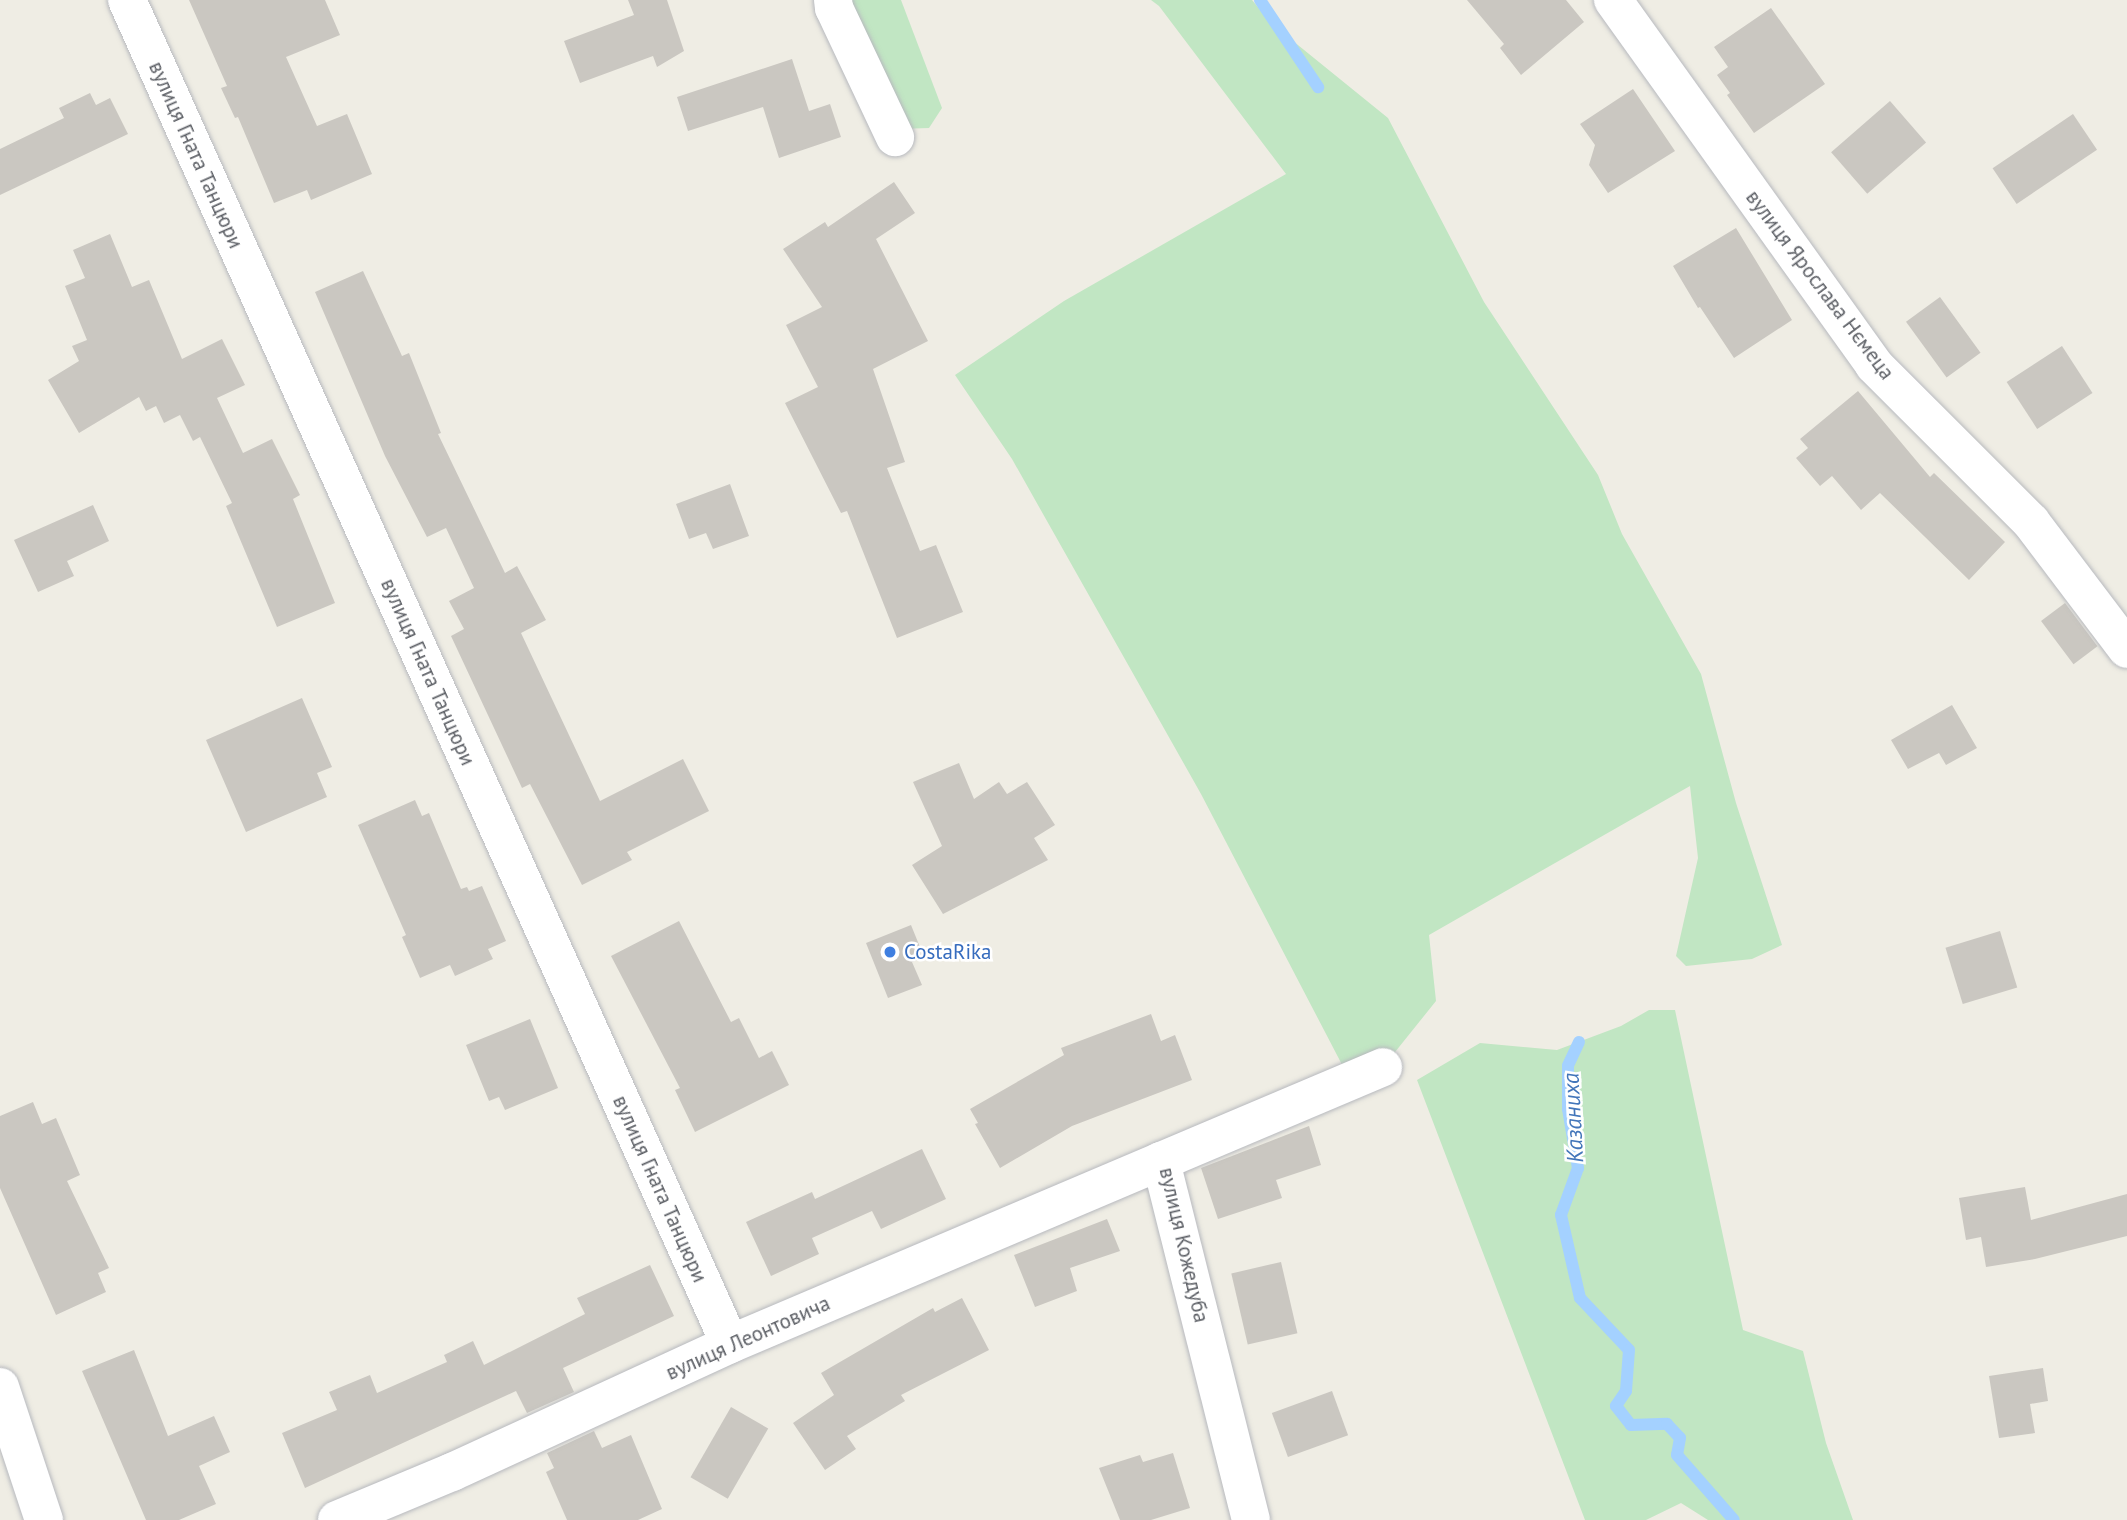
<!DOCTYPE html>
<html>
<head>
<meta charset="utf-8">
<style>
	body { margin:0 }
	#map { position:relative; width:2127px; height:1520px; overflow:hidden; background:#efede4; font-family:"PT Sans",sans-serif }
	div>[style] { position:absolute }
	.green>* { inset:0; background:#c1e6c3 }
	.stream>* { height:12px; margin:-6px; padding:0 6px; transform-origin:6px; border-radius:6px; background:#a4d1ff }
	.building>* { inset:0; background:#cac7c1; transform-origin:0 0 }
	.roads { filter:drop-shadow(0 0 2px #b7b9be) drop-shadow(0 0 2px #b7b9be) }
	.minor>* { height:38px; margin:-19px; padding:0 19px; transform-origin:19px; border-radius:19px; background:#fff }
	.dots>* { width:19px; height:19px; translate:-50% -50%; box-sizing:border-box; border:4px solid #fff; border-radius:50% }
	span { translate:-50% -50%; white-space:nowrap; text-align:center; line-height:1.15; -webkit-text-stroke:5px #fff; paint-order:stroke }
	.street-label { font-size:21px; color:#5c5f65 }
	.shop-label { font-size:21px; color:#366cbe }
	.left { translate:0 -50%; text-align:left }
	.water-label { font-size:23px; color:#4376ba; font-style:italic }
</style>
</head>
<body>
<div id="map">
	<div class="green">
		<div style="clip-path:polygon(833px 0,901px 0,942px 108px,929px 128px,899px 129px)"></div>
		<div style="clip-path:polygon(1151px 0,1252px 0,1272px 24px,1388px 118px,1484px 302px,1598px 475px,1622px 534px,1701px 674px,1736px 803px,1782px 945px,1752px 959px,1686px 966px,1676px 956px,1698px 858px,1690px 786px,1429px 935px,1436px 1001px,1383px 1067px,1350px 1080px,1201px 794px,1012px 459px,955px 375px,1064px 301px,1286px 174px,1159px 6px)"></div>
		<div style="clip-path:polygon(1649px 1010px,1675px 1010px,1743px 1330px,1803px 1351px,1826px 1443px,1853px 1520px,1708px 1520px,1681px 1503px,1646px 1520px,1585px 1520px,1417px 1080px,1480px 1043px,1557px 1050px,1621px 1026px)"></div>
	</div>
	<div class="stream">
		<div style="left:1260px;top:0;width:105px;rotate:56.3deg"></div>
		<div style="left:1579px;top:1042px;width:26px;rotate:115deg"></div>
		<div style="left:1568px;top:1066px;width:43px;rotate:90deg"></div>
		<div style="left:1568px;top:1109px;width:60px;rotate:80.4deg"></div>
		<div style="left:1578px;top:1168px;width:50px;rotate:109.9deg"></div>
		<div style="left:1561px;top:1215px;width:85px;rotate:77.1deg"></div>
		<div style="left:1580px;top:1298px;width:71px;rotate:46.7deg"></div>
		<div style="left:1629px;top:1350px;width:41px;rotate:94.2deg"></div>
		<div style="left:1626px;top:1391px;width:18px;rotate:124deg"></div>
		<div style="left:1616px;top:1406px;width:24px;rotate:52deg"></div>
		<div style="left:1631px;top:1425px;width:36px;rotate:-2deg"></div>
		<div style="left:1667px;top:1424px;width:19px;rotate:47deg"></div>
		<div style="left:1680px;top:1438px;width:17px;rotate:100deg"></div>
		<div style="left:1677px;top:1455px;width:86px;rotate:48.8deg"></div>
	</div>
	<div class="building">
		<div style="clip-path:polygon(189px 0,325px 0,340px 35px,286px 57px,317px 126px,347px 114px,372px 174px,311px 200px,307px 190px,274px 203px,238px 117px,235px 118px,221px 88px,227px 86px)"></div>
		<div style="clip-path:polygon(628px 0,667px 0,684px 51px,657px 67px,653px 56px,580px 83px,564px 41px,634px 15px)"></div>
		<div style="clip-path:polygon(1467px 0,1566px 0,1584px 22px,1521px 75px,1500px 48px,1504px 44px)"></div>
		<div style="clip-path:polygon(1771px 8px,1825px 84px,1754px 133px,1727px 95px,1730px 93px,1717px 75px,1728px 67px,1714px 47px)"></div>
		<div style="clip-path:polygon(792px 59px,809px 111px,830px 104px,841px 137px,779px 158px,763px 107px,688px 131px,677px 97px)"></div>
		<div style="clip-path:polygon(1633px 89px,1675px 151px,1608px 193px,1589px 165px,1595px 145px,1580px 124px)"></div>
		<div style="clip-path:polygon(90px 93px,96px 105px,110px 98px,128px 134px,0 195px,0 149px,64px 118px,59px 108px)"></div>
		<div style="left:1890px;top:101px;width:55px;height:78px;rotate:49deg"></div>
		<div style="left:2073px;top:114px;width:43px;height:97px;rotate:56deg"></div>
		<div style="clip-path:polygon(894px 182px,915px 213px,876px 239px,928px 341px,873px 369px,905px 462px,887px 468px,920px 551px,936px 545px,963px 612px,897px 638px,847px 511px,841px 513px,785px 403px,818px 387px,786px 325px,822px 307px,783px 249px,825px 222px,828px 227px)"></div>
		<div style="clip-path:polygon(1736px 228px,1792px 320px,1734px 358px,1700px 307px,1698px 308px,1673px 266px)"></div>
		<div style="clip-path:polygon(110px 234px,132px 287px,149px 280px,182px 359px,222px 339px,245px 385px,217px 398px,243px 453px,272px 439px,300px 495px,293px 499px,335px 603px,277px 627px,226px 506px,232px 503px,200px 437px,193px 441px,180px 415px,164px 423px,156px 406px,146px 411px,139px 397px,79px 433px,48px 380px,79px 361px,72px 346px,87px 340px,65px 286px,85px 278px,73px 250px)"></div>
		<div style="clip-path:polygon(363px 271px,402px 356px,409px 353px,441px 433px,438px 434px,505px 573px,517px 566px,546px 620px,521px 633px,600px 801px,683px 759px,709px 811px,627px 852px,632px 860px,582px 885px,530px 784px,522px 788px,451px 636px,464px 629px,449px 601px,474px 588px,446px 528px,427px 537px,385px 456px,315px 292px)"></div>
		<div style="left:1940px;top:297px;width:69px;height:42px;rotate:54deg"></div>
		<div style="left:2062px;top:346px;width:56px;height:66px;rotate:57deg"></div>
		<div style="clip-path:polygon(1858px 391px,1930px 477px,1934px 473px,2005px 542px,1969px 580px,1880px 493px,1861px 510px,1832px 476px,1820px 486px,1796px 458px,1808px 448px,1800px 439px)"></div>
		<div style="clip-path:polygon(730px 484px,749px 536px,713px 549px,706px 533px,689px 539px,676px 504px)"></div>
		<div style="clip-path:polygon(93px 505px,109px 541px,67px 561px,74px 576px,38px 592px,14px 540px)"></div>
		<div style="left:2065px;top:603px;width:54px;height:30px;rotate:53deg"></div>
		<div style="clip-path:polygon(302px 698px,332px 767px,317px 773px,327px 797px,246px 832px,206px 740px)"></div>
		<div style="clip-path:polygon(1952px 705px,1977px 748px,1946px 765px,1939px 753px,1908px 769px,1891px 740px)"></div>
		<div style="clip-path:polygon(959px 763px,974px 799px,999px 782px,1007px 794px,1027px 782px,1055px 825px,1034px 838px,1048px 860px,943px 914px,912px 865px,942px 846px,913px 782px)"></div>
		<div style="clip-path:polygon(415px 800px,422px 816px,429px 813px,461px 889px,467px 887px,469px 891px,482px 886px,506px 941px,488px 949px,493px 959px,455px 976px,450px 965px,420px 978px,402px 937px,406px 935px,358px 825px)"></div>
		<div style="clip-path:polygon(679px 921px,731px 1022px,739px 1018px,759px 1058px,772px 1051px,789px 1085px,695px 1132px,675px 1090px,680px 1088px,611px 956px)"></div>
		<div style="clip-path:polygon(911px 925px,924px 957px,912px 962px,922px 985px,888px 998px,866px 943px)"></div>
		<div style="left:2000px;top:931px;width:59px;height:57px;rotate:73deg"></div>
		<div style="clip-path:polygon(1151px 1014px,1161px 1041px,1175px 1035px,1192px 1080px,1072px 1126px,1000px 1168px,975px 1124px,978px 1123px,970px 1109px,1064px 1055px,1061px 1048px)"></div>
		<div style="clip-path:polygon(530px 1019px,558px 1088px,505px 1110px,499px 1097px,489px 1101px,466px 1045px)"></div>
		<div style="clip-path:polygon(33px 1102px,42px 1124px,56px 1118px,80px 1175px,67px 1181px,109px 1268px,98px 1273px,106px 1292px,56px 1315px,0 1188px,0 1116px)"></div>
		<div style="clip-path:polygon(1309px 1126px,1321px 1165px,1276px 1180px,1282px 1198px,1218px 1219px,1201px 1168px)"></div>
		<div style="clip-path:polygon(922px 1149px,946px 1199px,881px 1229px,872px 1211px,812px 1238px,819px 1254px,771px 1276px,746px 1222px,812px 1192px,815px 1199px)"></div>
		<div style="clip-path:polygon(2025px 1187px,2031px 1220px,2127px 1194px,2127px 1236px,2035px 1259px,1986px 1267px,1981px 1237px,1966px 1240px,1959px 1198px)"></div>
		<div style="clip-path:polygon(1107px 1219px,1120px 1251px,1070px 1268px,1077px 1291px,1035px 1307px,1014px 1255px)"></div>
		<div style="left:1281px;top:1262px;width:73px;height:51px;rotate:77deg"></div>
		<div style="clip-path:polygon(650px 1265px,674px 1316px,563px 1368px,574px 1392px,527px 1413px,516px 1391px,305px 1488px,282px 1433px,337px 1410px,329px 1392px,370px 1375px,377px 1393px,447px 1362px,444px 1355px,473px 1341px,484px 1365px,585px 1314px,577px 1298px)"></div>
		<div style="clip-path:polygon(962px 1298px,989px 1350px,901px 1395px,905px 1401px,847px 1436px,856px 1449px,825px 1470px,793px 1423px,834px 1395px,821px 1373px,933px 1308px,935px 1312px)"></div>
		<div style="clip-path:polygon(134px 1350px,168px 1436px,214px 1416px,230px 1452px,199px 1466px,216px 1504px,179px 1520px,146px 1520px,82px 1371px)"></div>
		<div style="clip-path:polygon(2043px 1368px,2048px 1401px,2030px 1404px,2035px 1433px,1999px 1438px,1989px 1376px)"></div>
		<div style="left:1332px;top:1391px;width:47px;height:64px;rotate:70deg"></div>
		<div style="left:731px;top:1407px;width:43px;height:81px;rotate:30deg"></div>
		<div style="clip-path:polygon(594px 1431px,602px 1448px,631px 1435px,662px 1509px,638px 1520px,567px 1520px,546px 1472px,554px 1468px,547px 1453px)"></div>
		<div style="clip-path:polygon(1173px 1453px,1190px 1508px,1151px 1520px,1120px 1520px,1099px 1468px,1140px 1455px,1143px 1462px)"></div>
	</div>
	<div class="roads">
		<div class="minor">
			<div style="left:127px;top:0;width:1473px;rotate:65.84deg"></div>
			<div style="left:833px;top:0;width:8px;rotate:83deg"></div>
			<div style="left:834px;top:8px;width:143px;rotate:64.7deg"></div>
			<div style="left:1613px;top:0;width:449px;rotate:54.4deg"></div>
			<div style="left:1874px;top:365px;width:222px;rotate:45deg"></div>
			<div style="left:2031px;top:522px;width:159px;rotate:52.9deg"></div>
			<div style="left:0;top:1387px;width:140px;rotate:71.7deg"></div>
			<div style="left:337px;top:1520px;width:125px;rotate:-22.7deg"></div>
			<div style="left:452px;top:1472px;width:306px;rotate:-24.7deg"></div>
			<div style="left:730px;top:1344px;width:468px;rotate:-23deg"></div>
			<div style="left:1251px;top:1520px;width:370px;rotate:-104.1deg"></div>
			<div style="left:1161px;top:1161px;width:241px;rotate:-22.9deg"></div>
		</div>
	</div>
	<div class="dots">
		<div style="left:890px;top:952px;background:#3f7fe0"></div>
	</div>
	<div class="street-label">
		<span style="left:196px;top:155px;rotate:66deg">вулиця Гната Танцюри</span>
		<span style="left:1820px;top:285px;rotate:53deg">вулиця Ярослава Нємеца</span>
		<span style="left:428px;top:672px;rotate:66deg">вулиця Гната Танцюри</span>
		<span style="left:660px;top:1189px;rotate:66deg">вулиця Гната Танцюри</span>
		<span style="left:1184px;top:1245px;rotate:77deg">вулиця Кожедуба</span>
		<span style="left:748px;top:1338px;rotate:-24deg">вулиця Леонтовича</span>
	</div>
	<div class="shop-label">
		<span class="left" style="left:904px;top:952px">CostaRika</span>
	</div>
	<div class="water-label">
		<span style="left:1573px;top:1118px;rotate:-93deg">Казаниха</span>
	</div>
</div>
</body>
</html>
